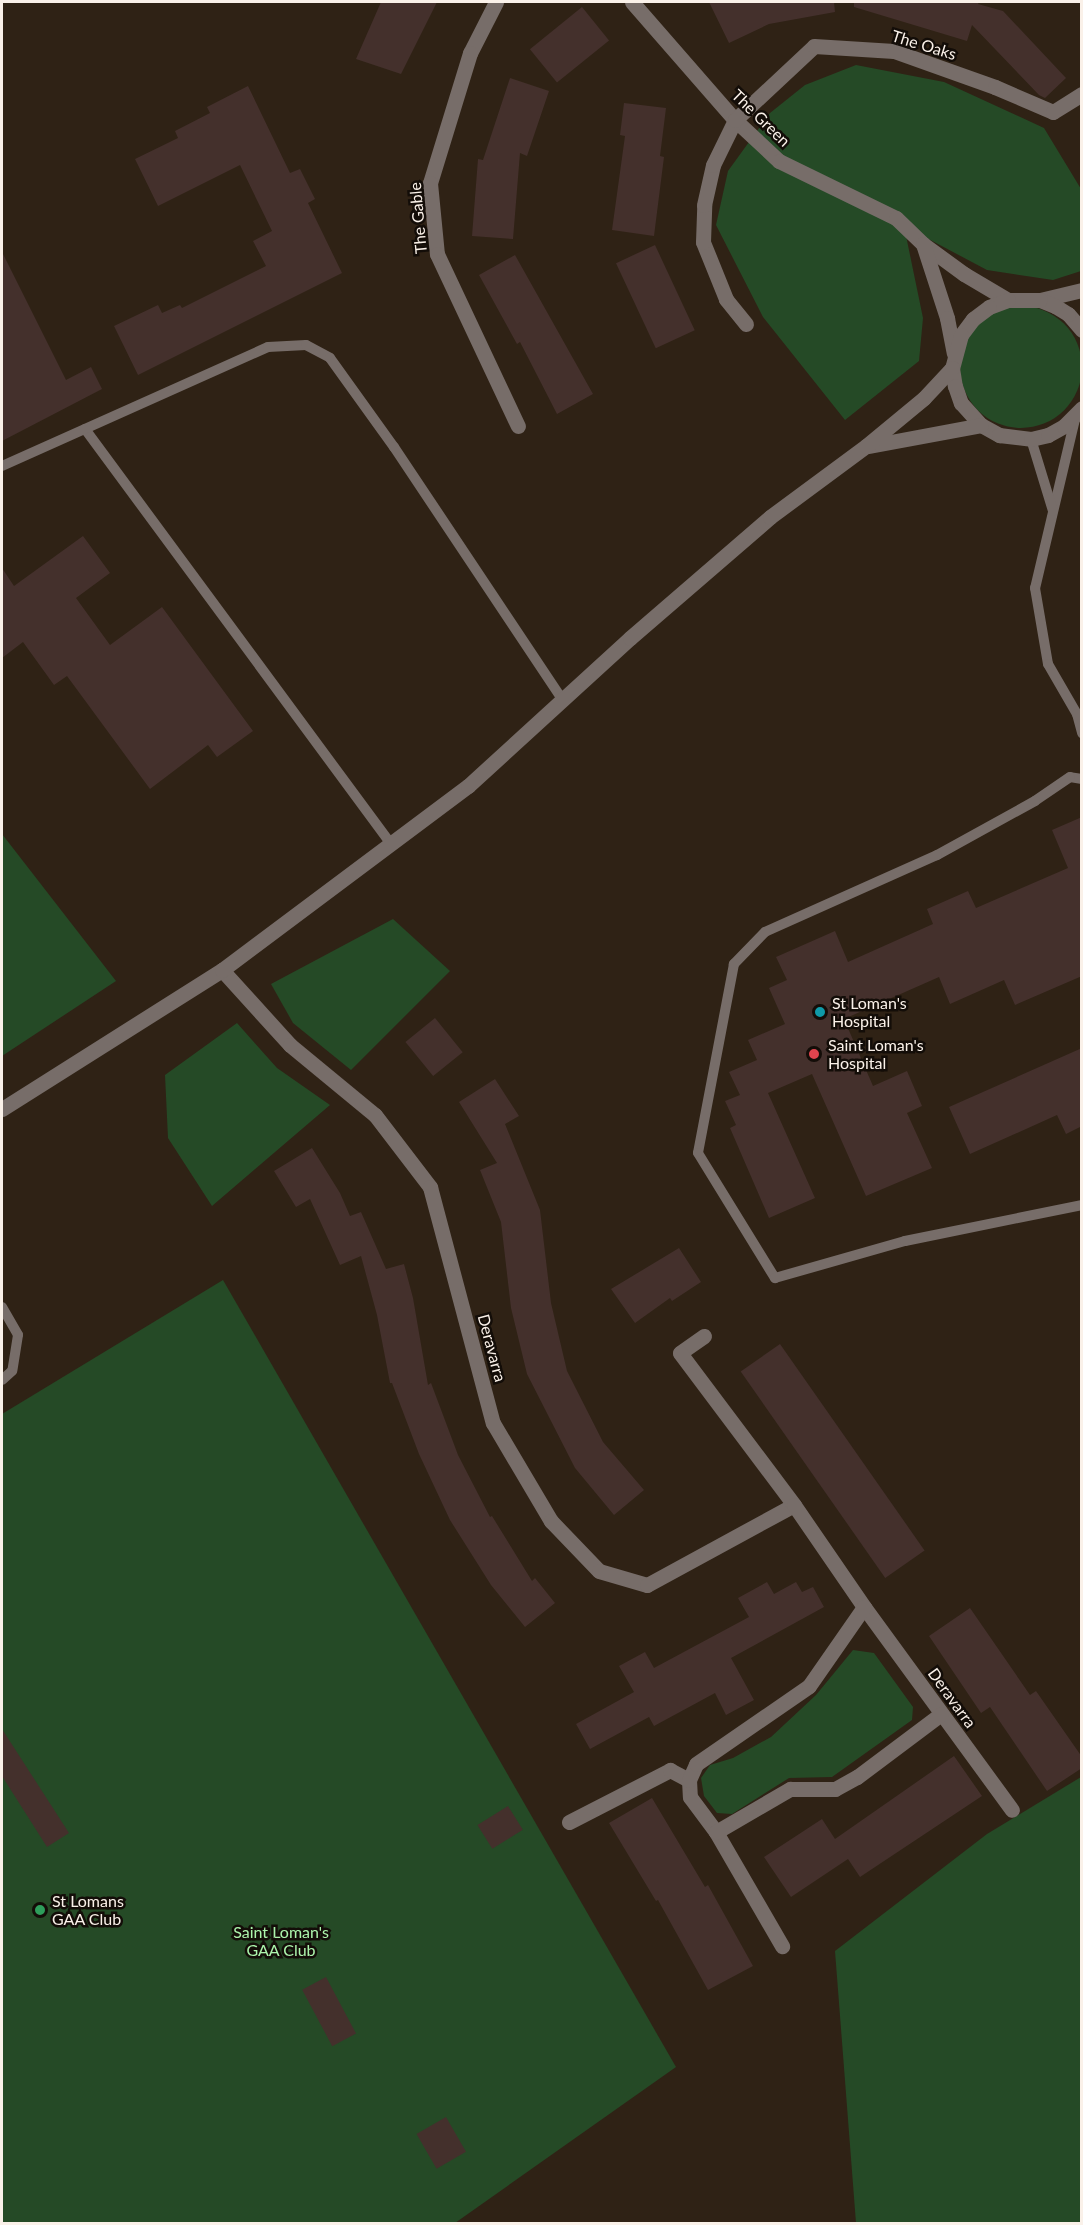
<!DOCTYPE html>
<html>
<head>
<meta charset="utf-8">
<style>
	body { margin:0 }
	#map { position:relative; width:1083px; height:2225px; overflow:hidden; background:#2f2215; font-family:Lato,sans-serif }
	div>[style] { position:absolute }
	.green>* { inset:0; background:#254a26 }
	.round { border-radius:50% }
	.building>* { inset:0; background:#44302c; transform-origin:0 0 }
	.service>* { height:10px; margin:-5px; padding:0 5px; transform-origin:5px; border-radius:5px; background:#776d69 }
	.minor>* { height:15px; margin:-7.5px; padding:0 7.5px; transform-origin:7.5px; border-radius:7.5px; background:#776d69 }
	.tertiary>* { height:15px; margin:-7.5px; padding:0 7.5px; transform-origin:7.5px; border-radius:7.5px; background:#776d69 }
	.dots>* { width:16px; height:16px; translate:-50% -50%; box-sizing:border-box; border:3px solid #130d08; border-radius:50% }
	span { translate:-50% -50%; white-space:nowrap; text-align:center; line-height:1.15; -webkit-text-stroke:5px #130d08; paint-order:stroke }
	.street-label { font-size:16px; color:#faf1e9 }
	.poi-label { font-size:16px; color:#faf1e9 }
	.left { translate:0 -50%; text-align:left }
	.park-label { font-size:16px; color:#acf5ac }
	.frame { position:absolute; inset:0; border:3px solid #faf1e9; pointer-events:none }
</style>
</head>
<body>
<div id="map">
	<div class="green">
		<div style="clip-path:polygon(856px 65px,944px 82px,1044px 128px,1081px 189px,1081px 271px,1053px 280px,987px 270px,904px 226px,923px 318px,919px 361px,845px 420px,763px 317px,716px 225px,728px 171px,770px 113px,805px 85px)"></div>
		<div class="round" style="left:960px;top:306px;width:122px;height:122px"></div>
		<div style="clip-path:polygon(2px 834px,116px 981px,2px 1056px)"></div>
		<div style="clip-path:polygon(393px 919px,450px 971px,351px 1070px,293px 1023px,271px 984px)"></div>
		<div style="clip-path:polygon(237px 1023px,277px 1068px,330px 1105px,212px 1206px,168px 1138px,165px 1075px)"></div>
		<div style="clip-path:polygon(223px 1280px,676px 2067px,455px 2223px,2px 2223px,2px 1414px)"></div>
		<div style="clip-path:polygon(853px 1650px,874px 1653px,913px 1707px,912px 1720px,832px 1777px,789px 1778px,732px 1814px,717px 1813px,704px 1796px,701px 1778px,710px 1765px,733px 1758px,771px 1737px,816px 1695px)"></div>
		<div style="clip-path:polygon(1081px 1777px,1081px 2223px,856px 2223px,835px 1951px,987px 1834px)"></div>
	</div>
	<div class="building">
		<div style="clip-path:polygon(381px 2px,437px 2px,401px 74px,356px 59px)"></div>
		<div style="clip-path:polygon(709px 2px,834px 2px,835px 12px,769px 24px,729px 43px)"></div>
		<div style="clip-path:polygon(854px 2px,979px 2px,978px 4px,1003px 11px,1066px 78px,1045px 98px,1039px 95px,972px 25px,967px 41px,854px 7px)"></div>
		<div style="left:582px;top:7px;width:43px;height:67px;rotate:51deg"></div>
		<div style="clip-path:polygon(510px 78px,549px 91px,527px 156px,520px 153px,513px 239px,472px 236px,478px 159px,483px 160px)"></div>
		<div style="clip-path:polygon(248px 86px,290px 173px,300px 169px,315px 199px,308px 203px,342px 273px,138px 375px,114px 326px,158px 305px,162px 313px,180px 305px,182px 308px,266px 266px,253px 241px,272px 231px,240px 165px,158px 206px,135px 159px,178px 138px,175px 131px,210px 113px,207px 107px)"></div>
		<div style="clip-path:polygon(624px 103px,666px 108px,660px 156px,664px 157px,654px 236px,612px 230px,625px 136px,620px 135px)"></div>
		<div style="left:655px;top:245px;width:94px;height:43px;rotate:65deg"></div>
		<div style="clip-path:polygon(2px 252px,66px 380px,91px 367px,102px 389px,2px 441px)"></div>
		<div style="clip-path:polygon(515px 255px,593px 394px,557px 414px,520px 342px,517px 344px,479px 275px)"></div>
		<div style="clip-path:polygon(83px 536px,110px 573px,76px 598px,110px 645px,162px 607px,253px 731px,217px 757px,208px 745px,150px 789px,67px 676px,54px 685px,23px 642px,2px 658px,2px 568px,14px 586px)"></div>
		<div style="clip-path:polygon(1082px 817px,1082px 976px,1015px 1005px,1004px 980px,950px 1004px,939px 977px,844px 1019px,873px 1086px,907px 1071px,922px 1106px,907px 1113px,932px 1168px,866px 1196px,812px 1074px,768px 1093px,815px 1198px,769px 1218px,730px 1128px,736px 1125px,725px 1101px,740px 1095px,729px 1072px,757px 1060px,748px 1040px,785px 1024px,769px 988px,787px 980px,776px 957px,835px 931px,848px 962px,933px 924px,927px 909px,968px 891px,976px 908px,1068px 868px,1052px 830px)"></div>
		<div style="left:435px;top:1018px;width:44px;height:38px;rotate:51deg"></div>
		<div style="clip-path:polygon(1082px 1048px,1082px 1126px,1066px 1134px,1057px 1115px,970px 1154px,949px 1107px)"></div>
		<div style="clip-path:polygon(495px 1079px,519px 1116px,505px 1124px,540px 1210px,551px 1303px,567px 1371px,603px 1442px,644px 1490px,614px 1515px,575px 1468px,527px 1374px,511px 1308px,501px 1222px,480px 1170px,497px 1163px,459px 1102px)"></div>
		<div style="clip-path:polygon(312px 1148px,340px 1193px,350px 1216px,361px 1212px,386px 1269px,404px 1264px,413px 1298px,428px 1385px,431px 1383px,458px 1455px,490px 1517px,492px 1516px,532px 1581px,535px 1578px,555px 1603px,525px 1627px,491px 1585px,450px 1520px,419px 1454px,392px 1383px,390px 1383px,377px 1315px,361px 1256px,340px 1265px,310px 1199px,296px 1207px,274px 1171px)"></div>
		<div style="clip-path:polygon(679px 1248px,701px 1282px,672px 1301px,670px 1298px,635px 1323px,611px 1289px)"></div>
		<div style="left:780px;top:1344px;width:252px;height:48px;rotate:55deg"></div>
		<div style="clip-path:polygon(767px 1582px,774px 1594px,796px 1582px,802px 1592px,813px 1587px,824px 1607px,731px 1658px,754px 1700px,726px 1715px,715px 1693px,654px 1726px,649px 1717px,590px 1749px,576px 1724px,634px 1692px,619px 1666px,645px 1652px,654px 1668px,749px 1617px,738px 1598px)"></div>
		<div style="clip-path:polygon(970px 1608px,1030px 1695px,1036px 1691px,1082px 1757px,1082px 1768px,1047px 1791px,990px 1707px,981px 1713px,929px 1636px)"></div>
		<div style="clip-path:polygon(2px 1729px,69px 1833px,47px 1847px,2px 1776px)"></div>
		<div style="clip-path:polygon(954px 1756px,982px 1796px,860px 1877px,848px 1859px,791px 1897px,764px 1857px,822px 1819px,835px 1839px)"></div>
		<div style="clip-path:polygon(652px 1798px,705px 1887px,708px 1885px,753px 1966px,708px 1990px,658px 1900px,656px 1901px,609px 1823px)"></div>
		<div style="left:508px;top:1806px;width:28px;height:36px;rotate:58deg"></div>
		<div style="left:326px;top:1977px;width:64px;height:27px;rotate:62deg"></div>
		<div style="left:446px;top:2117px;width:40px;height:34px;rotate:60deg"></div>
	</div>
	<div class="service">
		<div style="left:1076px;top:415px;width:178px;rotate:103.3deg"></div>
		<div style="left:1035px;top:588px;width:77px;rotate:80.3deg"></div>
		<div style="left:1048px;top:664px;width:58px;rotate:59.9deg"></div>
		<div style="left:1077px;top:714px;width:20px;rotate:75deg"></div>
		<div style="left:85px;top:429px;width:516px;rotate:53.6deg"></div>
		<div style="left:1031px;top:439px;width:75px;rotate:73deg"></div>
		<div style="left:2px;top:466px;width:291px;rotate:-24.1deg"></div>
		<div style="left:268px;top:347px;width:38px;rotate:-3deg"></div>
		<div style="left:306px;top:345px;width:27px;rotate:28deg"></div>
		<div style="left:330px;top:358px;width:110px;rotate:54.3deg"></div>
		<div style="left:394px;top:447px;width:304px;rotate:56.3deg"></div>
		<div style="left:1082px;top:779px;width:12px;rotate:-171deg"></div>
		<div style="left:1070px;top:777px;width:42px;rotate:145.6deg"></div>
		<div style="left:1035px;top:801px;width:112px;rotate:151.1deg"></div>
		<div style="left:937px;top:855px;width:188px;rotate:155.9deg"></div>
		<div style="left:765px;top:932px;width:45px;rotate:134.1deg"></div>
		<div style="left:734px;top:964px;width:192px;rotate:100.8deg"></div>
		<div style="left:698px;top:1153px;width:147px;rotate:58.4deg"></div>
		<div style="left:775px;top:1278px;width:135px;rotate:-15.9deg"></div>
		<div style="left:905px;top:1241px;width:181px;rotate:-11.5deg"></div>
		<div style="left:2px;top:1307px;width:32px;rotate:60deg"></div>
		<div style="left:18px;top:1335px;width:36px;rotate:99deg"></div>
		<div style="left:12px;top:1371px;width:13px;rotate:138deg"></div>
	</div>
	<div class="minor">
		<div style="left:496px;top:2px;width:57px;rotate:117deg"></div>
		<div style="left:470px;top:53px;width:136px;rotate:107.1deg"></div>
		<div style="left:430px;top:183px;width:71px;rotate:84.4deg"></div>
		<div style="left:437px;top:254px;width:190px;rotate:64.8deg"></div>
		<div style="left:632px;top:2px;width:157px;rotate:48.9deg"></div>
		<div style="left:735px;top:120px;width:60px;rotate:43deg"></div>
		<div style="left:779px;top:161px;width:130px;rotate:26deg"></div>
		<div style="left:896px;top:218px;width:37px;rotate:44deg"></div>
		<div style="left:923px;top:244px;width:51px;rotate:36.2deg"></div>
		<div style="left:964px;top:274px;width:51px;rotate:30.6deg"></div>
		<div style="left:923px;top:244px;width:78px;rotate:72deg"></div>
		<div style="left:947px;top:318px;width:36px;rotate:79deg"></div>
		<div style="left:746px;top:324px;width:32px;rotate:-129deg"></div>
		<div style="left:726px;top:299px;width:61px;rotate:-112deg"></div>
		<div style="left:703px;top:242px;width:37px;rotate:-88deg"></div>
		<div style="left:704px;top:205px;width:41px;rotate:-77.3deg"></div>
		<div style="left:713px;top:165px;width:50px;rotate:-63.9deg"></div>
		<div style="left:735px;top:120px;width:108px;rotate:-43.1deg"></div>
		<div style="left:814px;top:46px;width:80px;rotate:3.6deg"></div>
		<div style="left:894px;top:51px;width:107px;rotate:19.6deg"></div>
		<div style="left:995px;top:87px;width:63px;rotate:23.3deg"></div>
		<div style="left:1053px;top:112px;width:34px;rotate:-32deg"></div>
		<div style="left:222px;top:970px;width:101px;rotate:47.8deg"></div>
		<div style="left:290px;top:1045px;width:110px;rotate:39.5deg"></div>
		<div style="left:375px;top:1115px;width:91px;rotate:52.6deg"></div>
		<div style="left:430px;top:1187px;width:244px;rotate:75.1deg"></div>
		<div style="left:493px;top:1423px;width:114px;rotate:59.4deg"></div>
		<div style="left:551px;top:1521px;width:69px;rotate:46.2deg"></div>
		<div style="left:599px;top:1571px;width:50px;rotate:16.3deg"></div>
		<div style="left:647px;top:1585px;width:167px;rotate:-28.6deg"></div>
		<div style="left:704px;top:1336px;width:29px;rotate:145deg"></div>
		<div style="left:680px;top:1353px;width:190px;rotate:53.1deg"></div>
		<div style="left:794px;top:1505px;width:124px;rotate:55.5deg"></div>
		<div style="left:864px;top:1607px;width:251px;rotate:53.9deg"></div>
		<div style="left:689px;top:1780px;width:17px;rotate:87deg"></div>
		<div style="left:690px;top:1797px;width:44px;rotate:53.4deg"></div>
		<div style="left:716px;top:1832px;width:132px;rotate:59.9deg"></div>
		<div style="left:569px;top:1822px;width:114px;rotate:-27.2deg"></div>
		<div style="left:670px;top:1770px;width:21px;rotate:28deg"></div>
		<div style="left:689px;top:1780px;width:17px;rotate:-66deg"></div>
		<div style="left:696px;top:1764px;width:137px;rotate:-34.6deg"></div>
		<div style="left:809px;top:1686px;width:96px;rotate:-55.2deg"></div>
		<div style="left:716px;top:1832px;width:86px;rotate:-30.2deg"></div>
		<div style="left:790px;top:1789px;width:45px"></div>
		<div style="left:835px;top:1789px;width:25px;rotate:-29deg"></div>
		<div style="left:857px;top:1777px;width:105px;rotate:-36.9deg"></div>
	</div>
	<div class="tertiary">
		<div style="left:1040px;top:300px;width:43px;rotate:-13.4deg"></div>
		<div style="left:1082px;top:330px;width:21px;rotate:-131deg"></div>
		<div style="left:1068px;top:314px;width:15px;rotate:-148deg"></div>
		<div style="left:1055px;top:306px;width:16px;rotate:-158deg"></div>
		<div style="left:1040px;top:300px;width:32px;rotate:180deg"></div>
		<div style="left:1008px;top:300px;width:20px;rotate:160deg"></div>
		<div style="left:989px;top:307px;width:20px;rotate:143deg"></div>
		<div style="left:973px;top:319px;width:20px;rotate:127deg"></div>
		<div style="left:961px;top:335px;width:34px;rotate:105deg"></div>
		<div style="left:952px;top:368px;width:18px;rotate:81deg"></div>
		<div style="left:955px;top:386px;width:18px;rotate:71deg"></div>
		<div style="left:961px;top:403px;width:30px;rotate:48deg"></div>
		<div style="left:981px;top:425px;width:21px;rotate:29deg"></div>
		<div style="left:999px;top:435px;width:32px;rotate:7deg"></div>
		<div style="left:1031px;top:439px;width:17px;rotate:-13deg"></div>
		<div style="left:1048px;top:435px;width:18px;rotate:-29deg"></div>
		<div style="left:1064px;top:426px;width:25px;rotate:-45deg"></div>
		<div style="left:869px;top:446px;width:114px;rotate:-10.6deg"></div>
		<div style="left:2px;top:1109px;width:260px;rotate:-32.3deg"></div>
		<div style="left:222px;top:970px;width:307px;rotate:-36.8deg"></div>
		<div style="left:468px;top:786px;width:219px;rotate:-42.4deg"></div>
		<div style="left:630px;top:638px;width:185px;rotate:-40.8deg"></div>
		<div style="left:770px;top:517px;width:119px;rotate:-36.5deg"></div>
		<div style="left:866px;top:446px;width:75px;rotate:-39.6deg"></div>
		<div style="left:924px;top:398px;width:41px;rotate:-47deg"></div>
	</div>
	<div class="dots">
		<div style="left:820px;top:1012px;background:#0f9aa8"></div>
		<div style="left:814px;top:1054px;background:#e0444e"></div>
		<div style="left:40px;top:1910px;background:#2e9e5b"></div>
	</div>
	<div class="street-label">
		<span style="left:924px;top:45px;rotate:17deg">The Oaks</span>
		<span style="left:761px;top:118px;rotate:44deg">The Green</span>
		<span style="left:418px;top:218px;rotate:-95deg">The Gable</span>
		<span style="left:492px;top:1348px;rotate:75deg">Deravarra</span>
		<span style="left:952px;top:1698px;rotate:54deg">Deravarra</span>
	</div>
	<div class="poi-label">
		<span class="left" style="left:832px;top:1012px">St Loman's<br>Hospital</span>
		<span class="left" style="left:828px;top:1054px">Saint Loman's<br>Hospital</span>
		<span class="left" style="left:52px;top:1910px">St Lomans<br>GAA Club</span>
	</div>
	<div class="park-label">
		<span style="left:281px;top:1941px">Saint Loman's<br>GAA Club</span>
	</div>
	<div class="frame"></div>
</div>
</body>
</html>
